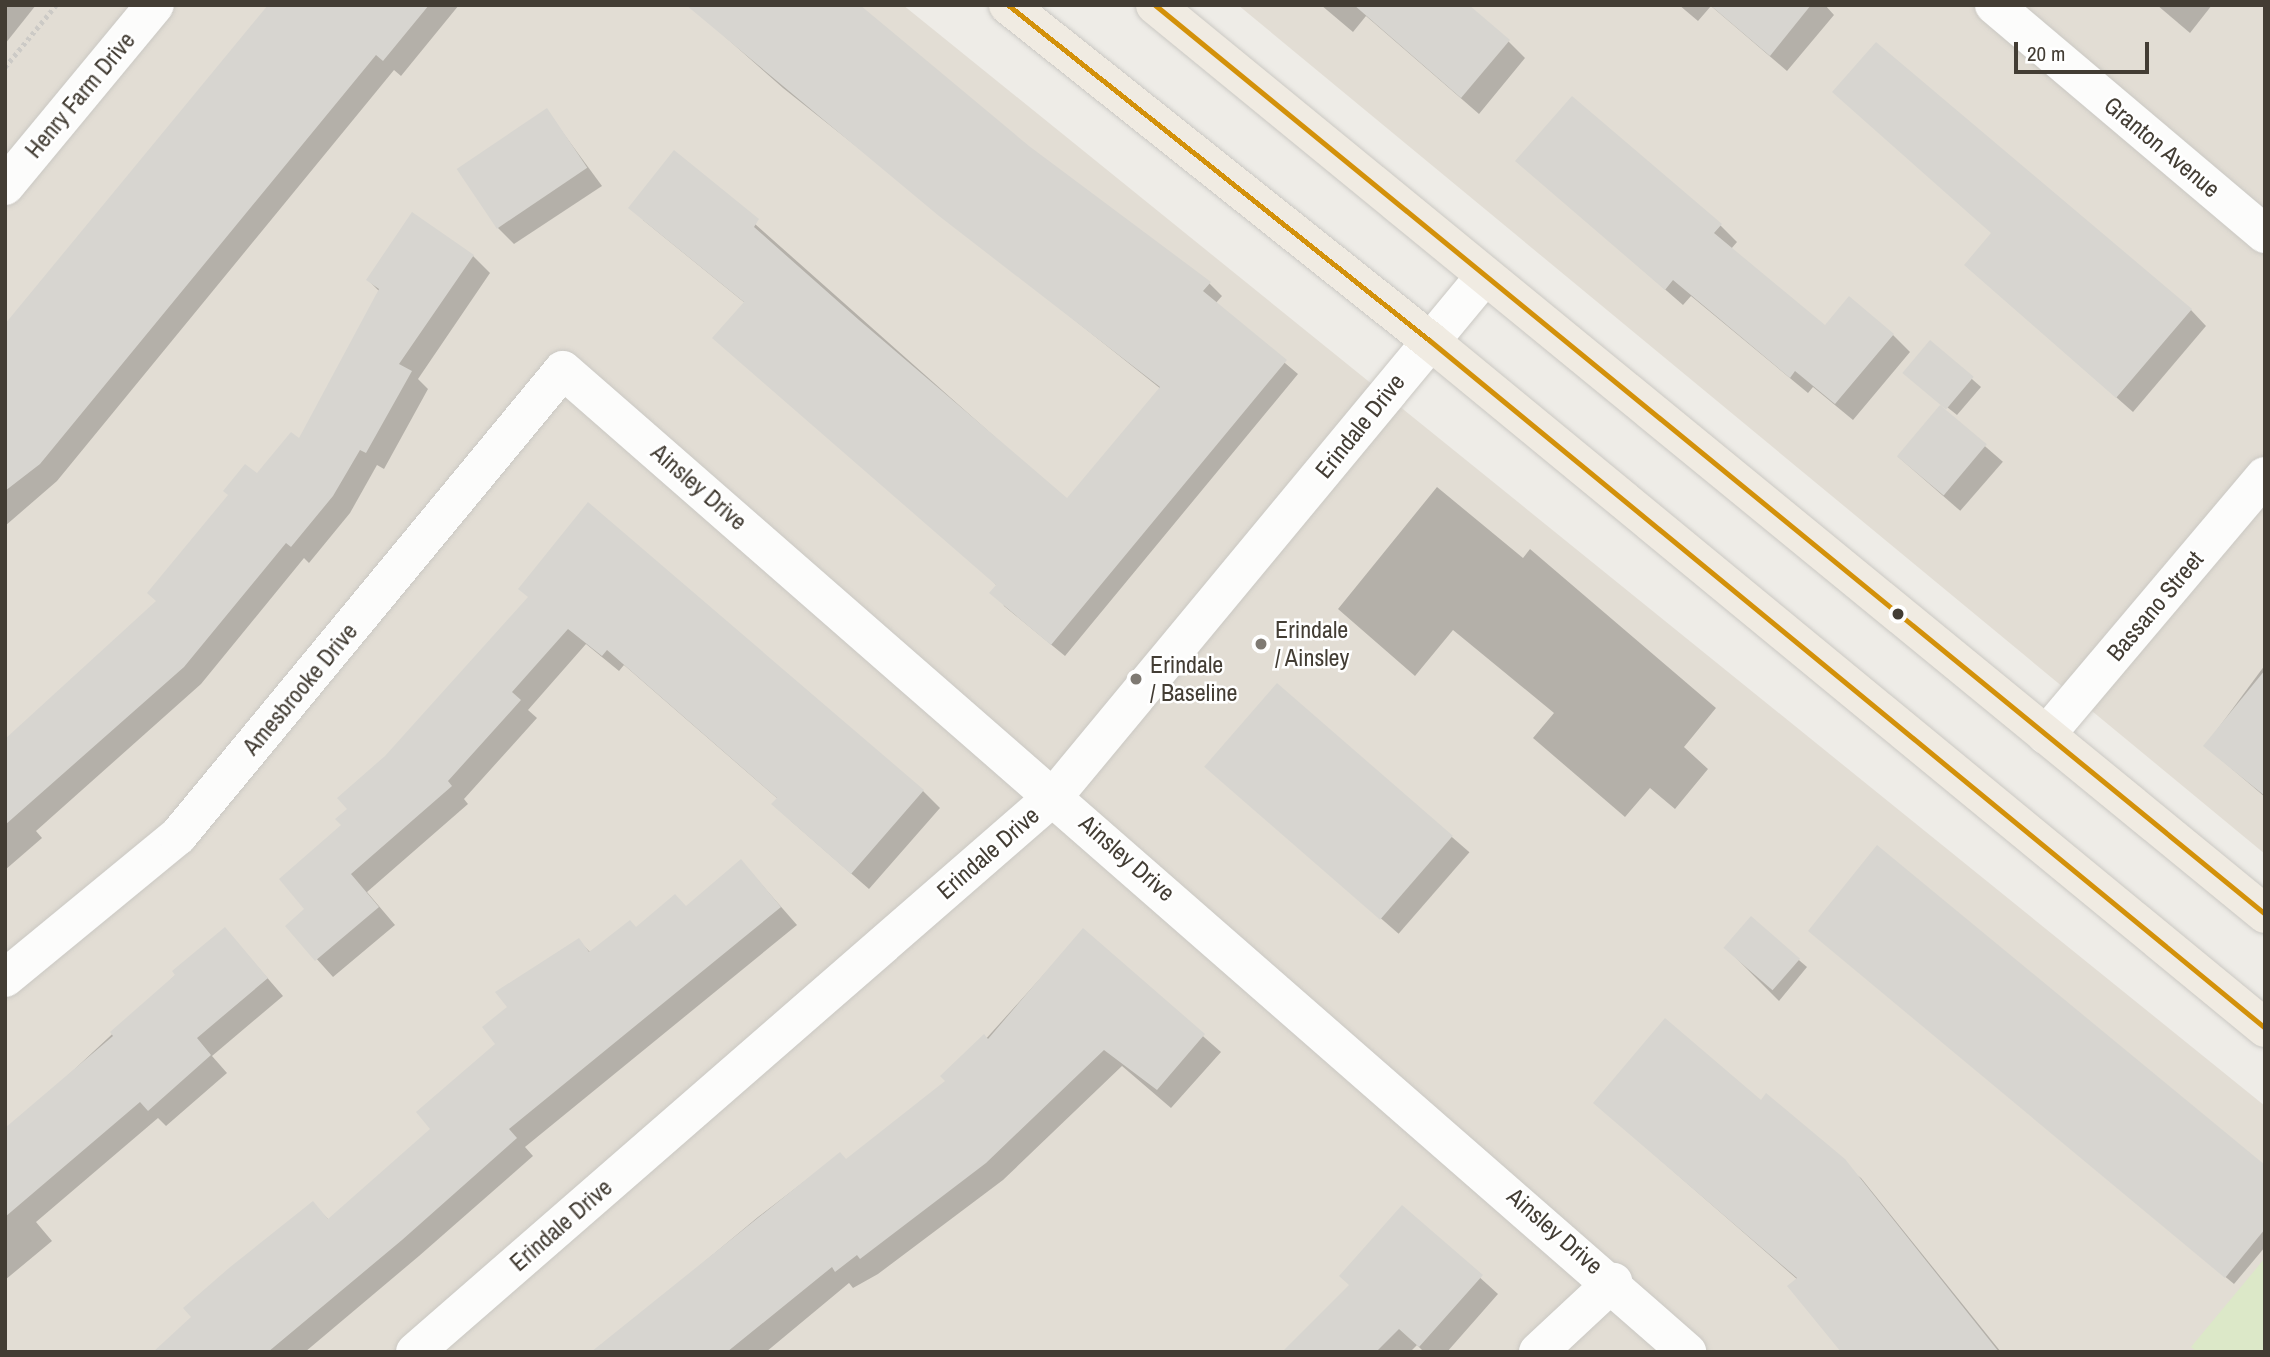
<!DOCTYPE html>
<html>
<head>
<meta charset="utf-8">
<style>
	body { margin:0 }
	#map { position:relative; width:2270px; height:1357px; overflow:hidden; background:#eeece7; font-family:"Archivo Narrow",sans-serif }
	div>[style] { position:absolute }
	.residential>* { inset:0; background:#e2ddd4 }
	.green>* { inset:0; background:#dce8c8 }
	.shadow>* { inset:0; background:#0003; transform-origin:0 0 }
	.building>* { inset:0; background:#d7d5d0; transform-origin:0 0 }
	.path>* { height:4.5px; margin-top:-2.25px; transform-origin:0; background:repeating-linear-gradient(90deg,#cccac6 0 3.5px,transparent 0 7px) }
	.roads { filter:drop-shadow(0 0 2px #cac8c3) drop-shadow(0 0 2px #cac8c3) }
	.minor>* { height:38px; margin:-19px; padding:0 19px; transform-origin:19px; border-radius:19px; background:#fcfcfb }
	.tertiary>* { height:38px; margin:-19px; padding:0 19px; transform-origin:19px; border-radius:19px; background:#fcfcfb }
	.primary>* { height:38px; margin:-19px; padding:0 19px; transform-origin:19px; border-radius:19px; background:#f0ebe2 }
	.bus-1>* { height:5px; margin:-2.5px; padding:0 2.5px; transform-origin:2.5px; border-radius:2.5px; background:#d3910a }
	.dots>* { width:19px; height:19px; translate:-50% -50%; box-sizing:border-box; border:4px solid #fff; border-radius:50% }
	span { translate:-50% -50%; white-space:nowrap; text-align:center; line-height:1.15; -webkit-text-stroke:5px #fff; paint-order:stroke }
	.street-label { font-size:24px; color:#433d34 }
	.poi-label { font-size:24px; color:#433d34 }
	.left { translate:0 -50%; text-align:left }
	.frame { position:absolute; inset:0; border:7px solid #433d34; pointer-events:none }
	.scale { position:absolute; left:2014px; top:42px; width:135px; height:32px; box-sizing:border-box; border:4px solid #433d34; border-top:0; padding-left:9px; font-size:21px; line-height:24px; white-space:nowrap; color:#433d34; -webkit-text-stroke:5px #fff; paint-order:stroke }
</style>
</head>
<body>
<div id="map">
	<div class="residential">
		<div style="clip-path:polygon(5px 5px,903px 5px,2265px 1106px,2265px 1352px,5px 1352px)"></div>
		<div style="clip-path:polygon(1238px 5px,2265px 5px,2265px 854px)"></div>
	</div>
	<div class="green">
		<div style="clip-path:polygon(2265px 1258px,2265px 1352px,2197px 1352px,2191px 1347px)"></div>
	</div>
	<div class="shadow">
		<div style="clip-path:polygon(5px 5px,36px 5px,5px 44px)"></div>
		<div style="clip-path:polygon(284px 5px,459px 5px,401px 76px,394px 70px,57px 481px,5px 526px,5px 327px)"></div>
		<div style="clip-path:polygon(689px 5px,1028px 148px,1209px 283px,1222px 296px,1215px 304px,1298px 374px,1065px 656px,1004px 606px,997px 586px,745px 303px,643px 220px,675px 153px,1067px 501px,1161px 389px,783px 88px)"></div>
		<div style="clip-path:polygon(1321px 5px,1436px 5px,1508px 41px,1525px 58px,1479px 114px,1366px 16px,1353px 32px)"></div>
		<div style="clip-path:polygon(1679px 5px,1825px 5px,1834px 15px,1787px 71px,1711px 6px,1698px 21px)"></div>
		<div style="clip-path:polygon(2157px 5px,2212px 5px,2190px 33px)"></div>
		<div style="clip-path:polygon(547px 111px,602px 186px,514px 244px,497px 227px)"></div>
		<div style="clip-path:polygon(1518px 161px,1720px 225px,1737px 242px,1731px 249px,1825px 327px,1893px 335px,1910px 352px,1853px 420px,1813px 387px,1808px 393px,1691px 296px,1683px 305px)"></div>
		<div style="clip-path:polygon(473px 256px,490px 273px,418px 379px,428px 389px,384px 469px,377px 465px,350px 513px,309px 563px,304px 558px,201px 684px,36px 831px,42px 838px,5px 870px,5px 740px,158px 602px,257px 476px,299px 440px,380px 292px,368px 280px)"></div>
		<div style="clip-path:polygon(1966px 265px,2191px 310px,2206px 326px,2133px 412px)"></div>
		<div style="clip-path:polygon(1930px 342px,1981px 387px,1957px 415px,1913px 380px)"></div>
		<div style="left:1941px;top:408px;width:82px;height:65px;rotate:41deg"></div>
		<div style="clip-path:polygon(1437px 487px,1523px 558px,1530px 549px,1716px 708px,1684px 747px,1708px 769px,1675px 809px,1650px 788px,1625px 817px,1533px 738px,1554px 713px,1453px 630px,1415px 676px,1338px 609px)"></div>
		<div style="clip-path:polygon(530px 598px,923px 791px,940px 808px,869px 889px,791px 821px,778px 799px,624px 665px,619px 671px,586px 644px,528px 710px,537px 718px,464px 799px,468px 804px,367px 892px,395px 925px,333px 977px,287px 926px,307px 909px,350px 809px,386px 757px)"></div>
		<div style="clip-path:polygon(2265px 665px,2265px 797px,2205px 746px)"></div>
		<div style="left:1277px;top:685px;width:255px;height:108px;rotate:41deg"></div>
		<div style="clip-path:polygon(741px 861px,797px 925px,525px 1147px,533px 1156px,419px 1256px,305px 1352px,156px 1352px,312px 1203px,329px 1220px,432px 1129px,498px 1044px,509px 1007px,578px 940px,591px 953px,686px 908px)"></div>
		<div style="clip-path:polygon(1751px 919px,1807px 967px,1779px 1001px,1726px 948px)"></div>
		<div style="clip-path:polygon(225px 929px,283px 996px,212px 1056px,227px 1073px,166px 1126px,158px 1118px,36px 1222px,52px 1241px,5px 1280px,5px 1134px)"></div>
		<div style="clip-path:polygon(1083px 931px,1221px 1052px,1171px 1108px,1122px 1066px,1003px 1180px,878px 1274px,853px 1288px,849px 1283px,766px 1352px,596px 1352px,758px 1217px,840px 1154px,847px 1161px,948px 1081px)"></div>
		<div style="clip-path:polygon(1819px 939px,2265px 1168px,2265px 1247px,2234px 1284px)"></div>
		<div style="clip-path:polygon(1761px 1102px,1861px 1178px,2001px 1352px,1843px 1352px,1798px 1280px,1595px 1103px)"></div>
		<div style="clip-path:polygon(1402px 1207px,1498px 1294px,1447px 1352px,1424px 1352px,1417px 1345px,1410px 1352px,1284px 1352px,1351px 1286px)"></div>
	</div>
	<div class="building">
		<div style="clip-path:polygon(268px 5px,429px 5px,383px 61px,376px 55px,40px 464px,5px 491px,5px 324px)"></div>
		<div style="clip-path:polygon(686px 5px,860px 5px,1029px 146px,1211px 282px,1203px 291px,1287px 360px,1051px 645px,989px 593px,996px 585px,712px 338px,744px 302px,628px 208px,674px 150px,759px 219px,754px 227px,859px 320px,1067px 498px,1160px 387px,939px 216px)"></div>
		<div style="clip-path:polygon(1354px 5px,1469px 5px,1510px 40px,1461px 98px)"></div>
		<div style="clip-path:polygon(1710px 5px,1811px 5px,1770px 56px)"></div>
		<div style="clip-path:polygon(1876px 42px,2192px 309px,2116px 398px,1964px 265px,1991px 233px,1832px 92px)"></div>
		<div style="clip-path:polygon(1572px 96px,1722px 224px,1714px 233px,1825px 325px,1849px 296px,1894px 334px,1835px 404px,1795px 371px,1790px 378px,1673px 280px,1665px 290px,1515px 161px)"></div>
		<div style="left:547px;top:108px;width:72px;height:109px;rotate:56deg"></div>
		<div style="clip-path:polygon(412px 212px,474px 255px,399px 364px,412px 371px,366px 453px,360px 450px,333px 496px,291px 547px,286px 543px,184px 667px,5px 825px,5px 739px,156px 601px,147px 593px,228px 495px,223px 491px,245px 464px,257px 473px,291px 432px,299px 438px,379px 289px,366px 280px)"></div>
		<div style="left:1930px;top:340px;width:57px;height:43px;rotate:40deg"></div>
		<div style="left:1940px;top:405px;width:61px;height:67px;rotate:40deg"></div>
		<div style="clip-path:polygon(588px 502px,924px 790px,851px 874px,771px 804px,777px 798px,607px 650px,602px 656px,568px 629px,512px 692px,521px 700px,448px 781px,452px 786px,351px 874px,379px 907px,315px 961px,285px 926px,304px 909px,279px 879px,341px 825px,335px 819px,347px 809px,337px 798px,385px 756px,528px 597px,518px 589px)"></div>
		<div style="clip-path:polygon(2265px 670px,2265px 796px,2203px 746px)"></div>
		<div style="left:1277px;top:683px;width:233px;height:111px;rotate:41deg"></div>
		<div style="clip-path:polygon(1877px 845px,2265px 1165px,2265px 1229px,2225px 1278px,1808px 931px)"></div>
		<div style="clip-path:polygon(741px 859px,781px 907px,509px 1129px,517px 1138px,402px 1240px,268px 1352px,153px 1352px,191px 1317px,183px 1308px,229px 1268px,313px 1201px,328px 1219px,430px 1129px,416px 1112px,495px 1044px,482px 1027px,507px 1007px,495px 992px,579px 938px,589px 952px,630px 920px,636px 927px,675px 894px,686px 906px)"></div>
		<div style="left:1751px;top:916px;width:65px;height:42px;rotate:41deg"></div>
		<div style="clip-path:polygon(225px 927px,268px 978px,197px 1038px,211px 1055px,148px 1111px,140px 1102px,5px 1217px,5px 1128px,113px 1036px,110px 1032px,175px 975px,172px 971px)"></div>
		<div style="clip-path:polygon(1083px 928px,1205px 1034px,1157px 1090px,1104px 1050px,986px 1163px,860px 1259px,857px 1255px,835px 1272px,832px 1267px,727px 1352px,591px 1352px,840px 1152px,846px 1159px,945px 1081px,940px 1076px,984px 1034px,988px 1039px)"></div>
		<div style="clip-path:polygon(1665px 1018px,1761px 1100px,1766px 1093px,1845px 1159px,1999px 1352px,1841px 1352px,1787px 1286px,1797px 1278px,1593px 1103px)"></div>
		<div style="clip-path:polygon(1402px 1205px,1483px 1275px,1419px 1347px,1399px 1329px,1376px 1352px,1282px 1352px,1349px 1285px,1339px 1276px)"></div>
	</div>
	<div class="path">
		<div style="left:5px;top:67px;width:80px;rotate:-50.6deg"></div>
	</div>
	<div class="roads">
		<div class="minor">
			<div style="left:1994px;top:5px;width:355px;rotate:40.2deg"></div>
			<div style="left:5px;top:186px;width:235px;rotate:-50.4deg"></div>
			<div style="left:2046px;top:735px;width:339px;rotate:-49.8deg"></div>
			<div style="left:5px;top:978px;width:224px;rotate:-39.4deg"></div>
			<div style="left:178px;top:836px;width:604px;rotate:-50.44deg"></div>
			<div style="left:563px;top:370px;width:1493px;rotate:41.14deg"></div>
			<div style="left:1538px;top:1352px;width:103px;rotate:-43deg"></div>
		</div>
		<div class="tertiary">
			<div style="left:415px;top:1352px;width:848px;rotate:-41.03deg"></div>
			<div style="left:1055px;top:795px;width:673px;rotate:-50.37deg"></div>
		</div>
		<div class="primary">
			<div style="left:1008px;top:5px;width:538px;rotate:38.51deg"></div>
			<div style="left:1429px;top:340px;width:1083px;rotate:39.45deg"></div>
			<div style="left:1155px;top:5px;width:1435px;rotate:39.31deg"></div>
		</div>
	</div>
	<div class="bus-1">
		<div style="left:1008px;top:5px;width:538px;rotate:38.51deg"></div>
		<div style="left:1429px;top:340px;width:1083px;rotate:39.45deg"></div>
		<div style="left:1155px;top:5px;width:1435px;rotate:39.31deg"></div>
	</div>
	<div class="dots">
		<div style="left:1898px;top:614px;background:#433d34"></div>
		<div style="left:1261px;top:644px;background:#7f7a73"></div>
		<div style="left:1136px;top:679px;background:#7f7a73"></div>
	</div>
	<div class="street-label">
		<span style="left:80px;top:95px;rotate:-50deg">Henry Farm Drive</span>
		<span style="left:2162px;top:147px;rotate:40deg">Granton Avenue</span>
		<span style="left:1360px;top:426px;rotate:-51deg">Erindale Drive</span>
		<span style="left:699px;top:487px;rotate:41deg">Ainsley Drive</span>
		<span style="left:2155px;top:606px;rotate:-50deg">Bassano Street</span>
		<span style="left:300px;top:689px;rotate:-50deg">Amesbrooke Drive</span>
		<span style="left:988px;top:853px;rotate:-41deg">Erindale Drive</span>
		<span style="left:1127px;top:858px;rotate:41deg">Ainsley Drive</span>
		<span style="left:561px;top:1225px;rotate:-41deg">Erindale Drive</span>
		<span style="left:1555px;top:1231px;rotate:41deg">Ainsley Drive</span>
	</div>
	<div class="poi-label">
		<span class="left" style="left:1275px;top:644px">Erindale<br>/ Ainsley</span>
		<span class="left" style="left:1150px;top:679px">Erindale<br>/ Baseline</span>
	</div>
	<div class="frame"></div>
	<div class="scale">20 m</div>
</div>
</body>
</html>
